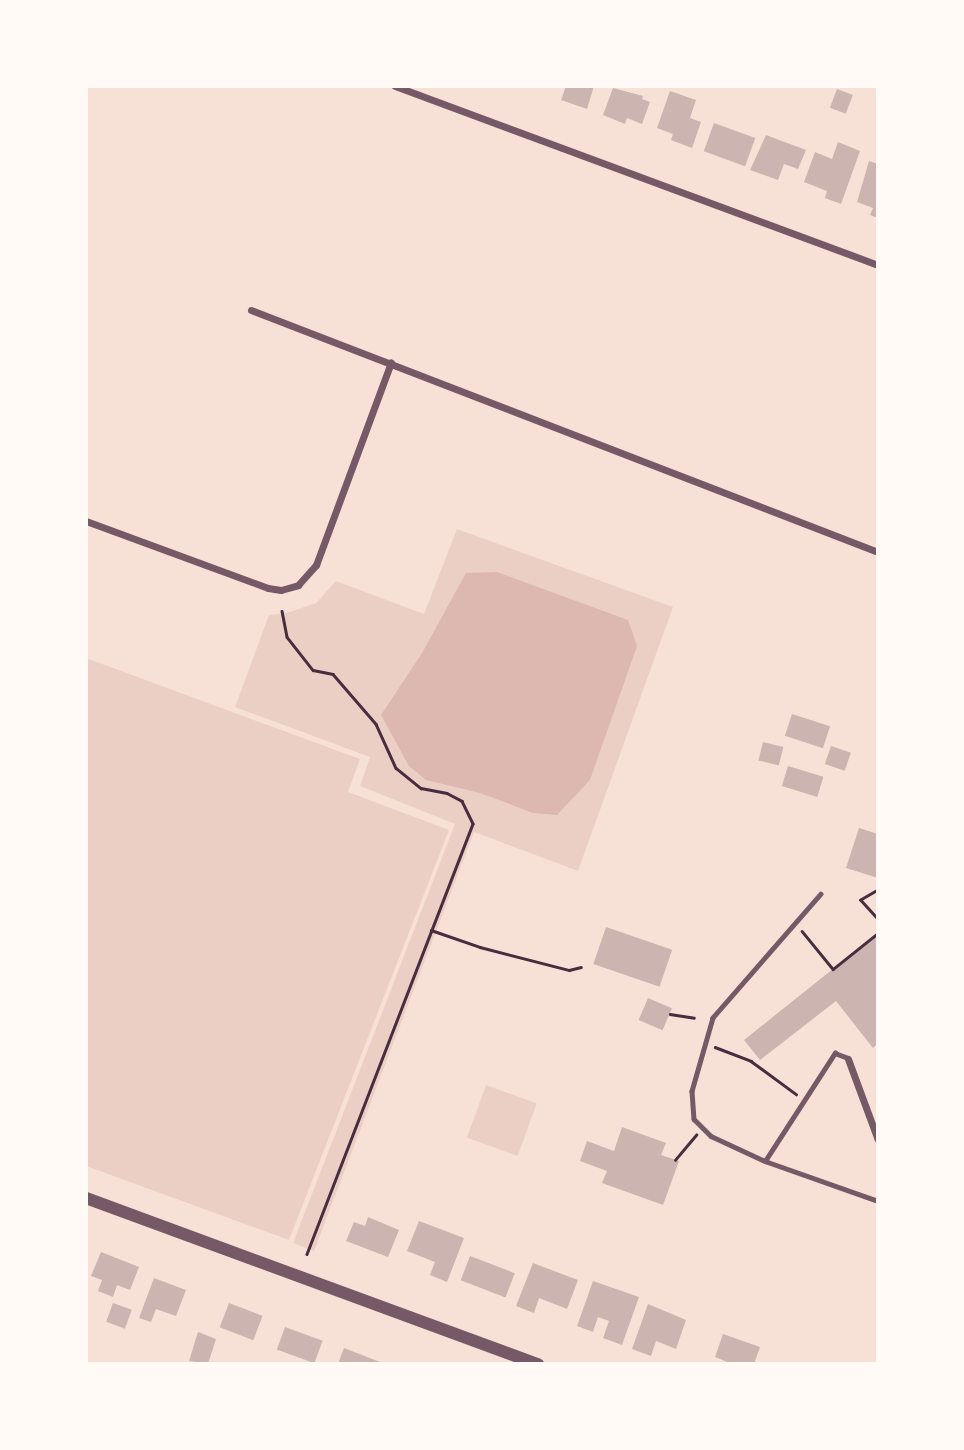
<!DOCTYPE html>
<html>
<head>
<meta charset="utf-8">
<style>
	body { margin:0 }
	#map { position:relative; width:964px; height:1450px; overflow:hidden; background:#f7e1d7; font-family:"Space Grotesk",sans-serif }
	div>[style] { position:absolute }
	.green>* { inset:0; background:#ebcfc5; transform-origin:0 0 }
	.water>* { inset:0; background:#dcb8b0 }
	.building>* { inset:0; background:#ccb4b1; transform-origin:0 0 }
	.path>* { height:2.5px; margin:-1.25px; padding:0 1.25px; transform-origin:1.25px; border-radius:1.25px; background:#4a2c40 }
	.service>* { height:4.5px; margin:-2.25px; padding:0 2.25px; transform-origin:2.25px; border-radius:2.25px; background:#755966 }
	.minor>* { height:7px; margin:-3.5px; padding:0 3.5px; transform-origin:3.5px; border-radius:3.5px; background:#755966 }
	.tertiary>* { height:12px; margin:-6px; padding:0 6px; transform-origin:6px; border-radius:6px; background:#755966 }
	span { translate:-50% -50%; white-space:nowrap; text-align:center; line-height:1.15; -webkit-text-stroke:6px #fffaf5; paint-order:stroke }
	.frame { position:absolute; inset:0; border:88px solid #fffaf5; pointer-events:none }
</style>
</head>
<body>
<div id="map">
	<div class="green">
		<div style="clip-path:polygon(457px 529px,673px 607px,578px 871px,474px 832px,314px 1251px,293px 1243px,455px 824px,360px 786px,370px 757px,235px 707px,269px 615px,287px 613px,316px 603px,336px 581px,424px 614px)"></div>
		<div style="clip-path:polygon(86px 658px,360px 759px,348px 792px,449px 830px,289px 1240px,86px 1166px)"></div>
		<div style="left:486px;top:1085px;width:54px;height:56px;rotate:20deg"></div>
	</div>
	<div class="water">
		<div style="clip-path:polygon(497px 572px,628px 620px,637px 646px,590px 780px,557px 815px,533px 813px,480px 793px,426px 780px,409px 766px,381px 715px,422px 653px,466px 573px)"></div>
	</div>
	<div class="building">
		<div style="clip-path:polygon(566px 86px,594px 86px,587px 109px,561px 100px)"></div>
		<div style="clip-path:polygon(613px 88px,643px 96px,642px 99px,650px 102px,642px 124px,627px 118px,625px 124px,603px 115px)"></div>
		<div style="left:837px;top:89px;width:17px;height:20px;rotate:21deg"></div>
		<div style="clip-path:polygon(670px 91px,696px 100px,690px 118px,701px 122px,692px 148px,671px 140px,673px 134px,657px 128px)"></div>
		<div style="left:714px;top:123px;width:44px;height:30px;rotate:20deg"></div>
		<div style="clip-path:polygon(766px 135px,806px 150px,798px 169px,784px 164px,778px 180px,750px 170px)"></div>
		<div style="clip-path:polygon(838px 142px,860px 151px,841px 204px,825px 198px,827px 191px,804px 182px,815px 152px,832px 159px)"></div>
		<div style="clip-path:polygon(869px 161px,878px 164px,878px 218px,870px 215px,873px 208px,857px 202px)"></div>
		<div style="left:792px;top:714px;width:40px;height:23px;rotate:18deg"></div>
		<div style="left:763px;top:742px;width:21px;height:19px;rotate:14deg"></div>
		<div style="left:831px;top:746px;width:21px;height:19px;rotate:19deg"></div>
		<div style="left:788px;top:766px;width:37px;height:21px;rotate:17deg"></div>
		<div style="clip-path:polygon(859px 828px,878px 834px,878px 878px,846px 868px)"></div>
		<div style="left:606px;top:927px;width:70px;height:39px;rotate:19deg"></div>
		<div style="clip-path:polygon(878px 933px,878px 1043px,873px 1048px,836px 1001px,760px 1060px,744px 1040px)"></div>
		<div style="left:648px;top:998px;width:26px;height:24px;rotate:23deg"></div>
		<div style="clip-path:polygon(622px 1127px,666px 1143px,661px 1155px,679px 1161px,663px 1205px,602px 1183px,607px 1171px,580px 1161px,587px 1141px,614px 1151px)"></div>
		<div style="clip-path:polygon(368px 1217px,399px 1230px,388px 1257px,346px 1241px,354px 1222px,365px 1226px)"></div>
		<div style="clip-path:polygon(419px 1221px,464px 1238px,447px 1282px,430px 1275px,435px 1262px,407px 1251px)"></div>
		<div style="clip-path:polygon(101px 1252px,139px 1267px,130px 1290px,117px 1285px,113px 1297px,98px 1291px,102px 1280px,91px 1276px)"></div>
		<div style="left:470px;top:1256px;width:48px;height:26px;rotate:21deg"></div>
		<div style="clip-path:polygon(533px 1263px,578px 1280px,567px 1309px,539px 1298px,534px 1313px,516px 1306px)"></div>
		<div style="clip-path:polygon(154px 1278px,186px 1290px,176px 1316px,156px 1309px,151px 1322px,139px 1318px)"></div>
		<div style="clip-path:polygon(593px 1281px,639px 1297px,622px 1345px,603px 1338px,609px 1321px,598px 1317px,593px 1332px,577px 1326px)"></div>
		<div style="left:113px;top:1303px;width:20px;height:20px;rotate:20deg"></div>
		<div style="left:229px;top:1303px;width:36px;height:26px;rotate:21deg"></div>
		<div style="clip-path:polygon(648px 1304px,686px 1320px,676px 1349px,656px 1341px,651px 1356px,632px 1349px)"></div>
		<div style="left:285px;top:1327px;width:40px;height:24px;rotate:20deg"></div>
		<div style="clip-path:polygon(198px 1332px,216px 1339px,208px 1364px,189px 1361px)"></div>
		<div style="clip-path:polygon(723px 1334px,760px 1347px,754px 1364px,732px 1364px,715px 1357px)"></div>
		<div style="clip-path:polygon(344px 1348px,385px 1364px,338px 1364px)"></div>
	</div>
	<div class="path">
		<div style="left:282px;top:611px;width:26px;rotate:79deg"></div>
		<div style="left:287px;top:637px;width:42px;rotate:51.8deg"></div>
		<div style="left:313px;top:670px;width:20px;rotate:11deg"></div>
		<div style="left:333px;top:674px;width:66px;rotate:49.3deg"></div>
		<div style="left:376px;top:724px;width:48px;rotate:65.6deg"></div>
		<div style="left:396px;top:768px;width:32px;rotate:39deg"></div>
		<div style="left:421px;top:788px;width:26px;rotate:11deg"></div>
		<div style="left:447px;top:793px;width:17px;rotate:28deg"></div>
		<div style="left:462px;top:801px;width:25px;rotate:64deg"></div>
		<div style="left:473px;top:824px;width:461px;rotate:111.1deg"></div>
		<div style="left:878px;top:890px;width:20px;rotate:150deg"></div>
		<div style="left:861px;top:900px;width:25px;rotate:48deg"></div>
		<div style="left:431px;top:930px;width:52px;rotate:19.1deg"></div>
		<div style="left:480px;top:947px;width:92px;rotate:14.5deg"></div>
		<div style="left:569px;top:970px;width:12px;rotate:-14deg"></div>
		<div style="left:802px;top:931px;width:49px;rotate:50.8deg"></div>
		<div style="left:833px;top:969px;width:58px;rotate:-38.7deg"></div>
		<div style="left:670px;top:1014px;width:24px;rotate:9deg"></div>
		<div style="left:715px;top:1047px;width:39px;rotate:21deg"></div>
		<div style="left:751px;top:1061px;width:56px;rotate:36.3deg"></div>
		<div style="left:675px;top:1160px;width:33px;rotate:-50deg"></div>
	</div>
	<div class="service">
		<div style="left:821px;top:894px;width:164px;rotate:131.1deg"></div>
		<div style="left:713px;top:1018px;width:76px;rotate:106deg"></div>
		<div style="left:692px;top:1091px;width:28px;rotate:86deg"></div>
		<div style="left:694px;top:1119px;width:24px;rotate:45deg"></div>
		<div style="left:711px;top:1136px;width:60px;rotate:24.8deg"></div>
		<div style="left:765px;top:1161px;width:129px;rotate:-57.1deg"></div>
		<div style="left:835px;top:1053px;width:14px;rotate:21deg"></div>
		<div style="left:765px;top:1161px;width:120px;rotate:19.5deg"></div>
	</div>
	<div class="minor">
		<div style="left:395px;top:86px;width:515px;rotate:20.33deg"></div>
		<div style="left:251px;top:310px;width:672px;rotate:21.1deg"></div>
		<div style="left:86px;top:521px;width:194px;rotate:20.2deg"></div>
		<div style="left:268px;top:588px;width:13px;rotate:9deg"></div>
		<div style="left:281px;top:590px;width:18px;rotate:-16deg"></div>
		<div style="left:298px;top:585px;width:27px;rotate:-48deg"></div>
		<div style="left:316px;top:565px;width:216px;rotate:-69.7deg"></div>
		<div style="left:848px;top:1059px;width:86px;rotate:69.7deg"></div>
	</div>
	<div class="tertiary">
		<div style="left:86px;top:1198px;width:482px;rotate:20.2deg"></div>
	</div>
	<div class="frame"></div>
</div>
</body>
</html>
